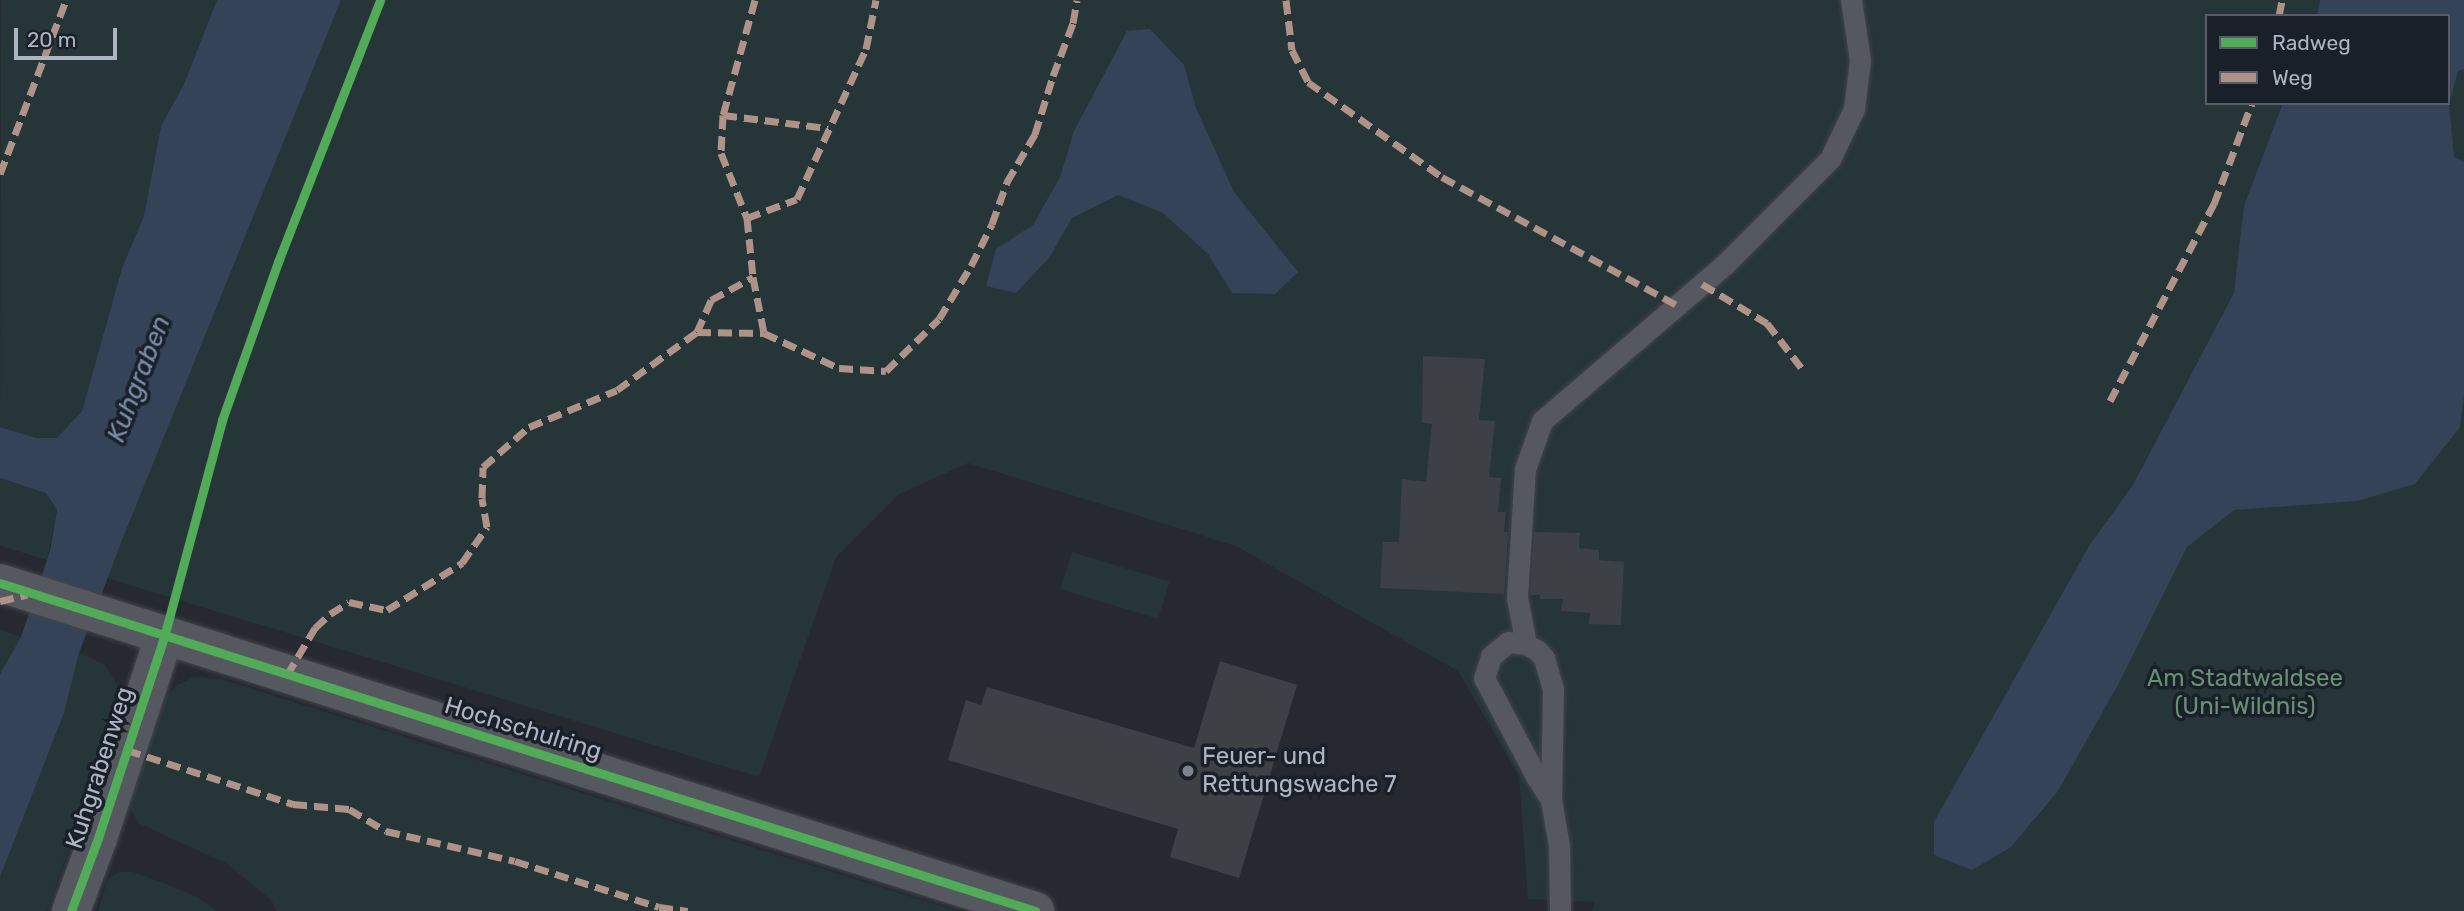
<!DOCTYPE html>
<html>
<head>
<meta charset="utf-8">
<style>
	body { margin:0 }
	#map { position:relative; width:2464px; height:911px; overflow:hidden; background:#262a30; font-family:Rubik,sans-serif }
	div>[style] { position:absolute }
	.green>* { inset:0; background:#263537; transform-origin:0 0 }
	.water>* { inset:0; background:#354359 }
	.building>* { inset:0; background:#3d4045 }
	.roads { filter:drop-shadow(0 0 2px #424449) drop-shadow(0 0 2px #424449) }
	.service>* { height:21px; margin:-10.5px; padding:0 10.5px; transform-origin:10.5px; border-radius:10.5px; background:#55585f }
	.minor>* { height:38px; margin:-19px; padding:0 19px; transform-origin:19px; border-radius:19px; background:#55585f }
	.tertiary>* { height:38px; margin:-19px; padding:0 19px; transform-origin:19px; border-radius:19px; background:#55585f }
	.quiet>* { height:7px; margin-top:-3.5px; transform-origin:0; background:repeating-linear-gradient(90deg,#af9288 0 14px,transparent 0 21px) }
	.cycleway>* { height:9px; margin:-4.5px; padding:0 4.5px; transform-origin:4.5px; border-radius:4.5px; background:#51ab58 }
	.dots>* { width:19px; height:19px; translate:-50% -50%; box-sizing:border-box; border:4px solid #1a202a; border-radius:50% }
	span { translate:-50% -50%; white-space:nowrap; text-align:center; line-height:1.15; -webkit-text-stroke:7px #1a202a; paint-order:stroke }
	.park-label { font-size:24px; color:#689173 }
	.street-label { font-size:24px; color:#aeb5c2 }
	.poi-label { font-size:24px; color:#aeb5c2 }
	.left { translate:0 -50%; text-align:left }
	.water-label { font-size:26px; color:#788ca9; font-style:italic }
	.legend { position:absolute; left:2205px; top:14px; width:245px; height:91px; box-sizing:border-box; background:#1a202a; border:2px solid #555c67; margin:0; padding:9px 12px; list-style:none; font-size:21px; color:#aeb5c2 }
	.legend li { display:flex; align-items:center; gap:14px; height:35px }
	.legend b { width:35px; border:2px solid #555c67 }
	.scale { position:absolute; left:14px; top:28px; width:103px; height:32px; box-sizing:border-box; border:4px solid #aeb5c2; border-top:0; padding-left:9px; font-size:21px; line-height:24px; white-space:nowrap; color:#aeb5c2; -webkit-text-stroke:5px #1a202a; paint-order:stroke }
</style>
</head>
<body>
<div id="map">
	<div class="green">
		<div style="clip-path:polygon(1px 0,217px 0,184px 84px,161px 126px,144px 216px,122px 268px,82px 411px,57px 438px,36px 438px,0 427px)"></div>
		<div style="clip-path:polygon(evenodd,341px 0,2464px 0,2464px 911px,1592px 911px,1595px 902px,1528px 899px,1519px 776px,1458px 671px,1236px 546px,968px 463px,899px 494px,836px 557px,759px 777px,107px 578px,341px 0,2207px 16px,2448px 16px,2448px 103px,2207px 103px,2207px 16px)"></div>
		<div style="clip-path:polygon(0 478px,46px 493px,57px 510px,47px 560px,0 546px)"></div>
		<div style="left:1072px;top:552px;width:102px;height:39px;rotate:17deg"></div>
		<div style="clip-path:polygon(0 630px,21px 637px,0 674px)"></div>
		<div style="clip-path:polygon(79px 653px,104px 664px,119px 688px,110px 732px,47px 911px,0 911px,0 877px,64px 713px)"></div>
		<div style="clip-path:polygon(195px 677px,221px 679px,956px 911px,277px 911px,271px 900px,226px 863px,138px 823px,128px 803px,166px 697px,177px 685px)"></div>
		<div style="clip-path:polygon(120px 872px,133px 872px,166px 884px,197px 897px,217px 911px,98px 911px,108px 878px)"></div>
	</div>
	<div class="water">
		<div style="clip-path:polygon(217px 0,341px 0,121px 543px,79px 653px,64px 713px,0 877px,0 674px,21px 637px,50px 551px,57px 510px,46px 493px,0 478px,0 427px,36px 438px,57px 438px,82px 411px,122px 268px,144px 216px,161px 126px,184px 84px)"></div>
		<div style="clip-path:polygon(2320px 0,2464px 0,2464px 69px,2458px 71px,2449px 104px,2454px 157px,2464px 161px,2464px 395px,2460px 427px,2415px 484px,2357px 501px,2234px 510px,2187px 547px,2119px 683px,2058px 791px,2011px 847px,1972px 870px,1934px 855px,1934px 822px,2089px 546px,2133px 485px,2234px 293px,2244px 206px,2283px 103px,2448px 103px,2448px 16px,2317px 16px)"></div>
		<div style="clip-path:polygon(1150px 29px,1184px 65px,1196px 108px,1234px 192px,1298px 272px,1275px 294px,1232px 293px,1208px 254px,1163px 213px,1118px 195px,1072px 218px,1049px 258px,1016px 293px,986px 286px,996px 249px,1033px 225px,1060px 177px,1074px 131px,1127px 31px)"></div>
	</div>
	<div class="building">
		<div style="clip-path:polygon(1423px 356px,1485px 359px,1479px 420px,1495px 421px,1489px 477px,1501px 478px,1498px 512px,1506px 512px,1504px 532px,1508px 532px,1504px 594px,1380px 588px,1383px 542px,1399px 542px,1402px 479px,1426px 482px,1432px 424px,1422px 423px)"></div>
		<div style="clip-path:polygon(1534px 532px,1580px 533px,1579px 548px,1599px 550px,1599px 560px,1624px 562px,1621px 625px,1589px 624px,1590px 613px,1561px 611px,1563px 599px,1540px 599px,1540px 595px,1530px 595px)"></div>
		<div style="clip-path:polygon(1220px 661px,1297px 685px,1239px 878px,1170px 857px,1178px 829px,948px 760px,966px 700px,981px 705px,987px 687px,1194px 748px)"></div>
	</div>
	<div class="roads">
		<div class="service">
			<div style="left:1526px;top:644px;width:47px;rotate:-101.1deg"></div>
			<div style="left:1517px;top:598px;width:129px;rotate:-86.5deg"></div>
			<div style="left:1525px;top:469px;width:51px;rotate:-70.5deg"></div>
			<div style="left:1542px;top:421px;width:240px;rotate:-40.6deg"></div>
			<div style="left:1724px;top:265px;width:150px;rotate:-45deg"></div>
			<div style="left:1830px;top:159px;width:55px;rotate:-64.4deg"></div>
			<div style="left:1854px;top:109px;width:49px;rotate:-83deg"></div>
			<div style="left:1860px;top:60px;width:61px;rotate:-98.5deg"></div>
			<div style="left:1551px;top:800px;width:26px;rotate:-122deg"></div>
			<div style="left:1537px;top:778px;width:113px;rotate:-117.9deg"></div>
			<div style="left:1484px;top:678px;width:23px;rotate:-72deg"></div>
			<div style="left:1491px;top:656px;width:22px;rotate:-39deg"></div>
			<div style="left:1508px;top:642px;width:18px;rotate:6deg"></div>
			<div style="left:1526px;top:644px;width:14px;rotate:30deg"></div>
			<div style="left:1538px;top:651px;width:9px;rotate:49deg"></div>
			<div style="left:1544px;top:658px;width:32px;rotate:74deg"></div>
			<div style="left:1553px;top:689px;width:111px;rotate:91deg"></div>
			<div style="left:1551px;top:800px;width:47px;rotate:80.1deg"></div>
			<div style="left:1559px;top:846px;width:65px;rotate:89.1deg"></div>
		</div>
		<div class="minor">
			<div style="left:71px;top:911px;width:78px;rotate:-69.7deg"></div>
			<div style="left:98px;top:838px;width:212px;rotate:-71.8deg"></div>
		</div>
		<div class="tertiary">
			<div style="left:0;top:583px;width:1086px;rotate:17.58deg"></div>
		</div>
	</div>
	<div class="quiet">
		<div style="left:755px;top:0;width:119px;rotate:105.5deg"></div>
		<div style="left:723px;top:115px;width:38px;rotate:93deg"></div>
		<div style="left:721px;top:153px;width:70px;rotate:68.2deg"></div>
		<div style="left:747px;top:218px;width:59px;rotate:84.2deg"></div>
		<div style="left:753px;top:277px;width:57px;rotate:78.9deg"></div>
		<div style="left:764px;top:333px;width:83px;rotate:25deg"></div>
		<div style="left:839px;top:368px;width:47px;rotate:3.7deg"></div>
		<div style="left:886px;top:371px;width:74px;rotate:-44.5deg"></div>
		<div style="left:939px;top:319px;width:62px;rotate:-58.9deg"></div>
		<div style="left:971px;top:266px;width:47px;rotate:-63.4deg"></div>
		<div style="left:992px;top:224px;width:45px;rotate:-70.3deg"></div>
		<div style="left:1007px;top:182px;width:56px;rotate:-59.7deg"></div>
		<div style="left:1035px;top:134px;width:61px;rotate:-72.8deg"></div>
		<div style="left:1053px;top:76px;width:57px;rotate:-69.3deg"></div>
		<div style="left:1073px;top:23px;width:23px;rotate:-80deg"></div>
		<div style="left:1286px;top:0;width:50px;rotate:83.2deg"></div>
		<div style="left:1292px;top:50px;width:36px;rotate:63deg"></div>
		<div style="left:1308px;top:82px;width:164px;rotate:35.3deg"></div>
		<div style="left:1442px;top:177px;width:268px;rotate:28.6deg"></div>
		<div style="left:2279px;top:16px;width:16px;rotate:-79deg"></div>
		<div style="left:723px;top:115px;width:106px;rotate:7.1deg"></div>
		<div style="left:0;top:174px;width:186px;rotate:-69.2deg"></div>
		<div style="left:747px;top:218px;width:53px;rotate:-20.8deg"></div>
		<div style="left:797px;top:199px;width:165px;rotate:-65.3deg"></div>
		<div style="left:866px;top:49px;width:50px;rotate:-78.5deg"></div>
		<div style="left:1702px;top:284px;width:76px;rotate:31deg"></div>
		<div style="left:1767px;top:323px;width:61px;rotate:52.4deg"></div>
		<div style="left:697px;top:332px;width:67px;rotate:0.9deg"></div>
		<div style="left:2110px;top:401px;width:223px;rotate:-62.2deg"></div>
		<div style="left:2214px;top:204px;width:108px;rotate:-69.4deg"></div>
		<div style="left:0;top:601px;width:28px;rotate:-13deg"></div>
		<div style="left:287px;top:675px;width:55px;rotate:-59.2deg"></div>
		<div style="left:315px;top:628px;width:21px;rotate:-43deg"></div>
		<div style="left:330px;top:614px;width:22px;rotate:-32deg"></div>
		<div style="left:349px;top:602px;width:39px;rotate:12deg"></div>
		<div style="left:387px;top:610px;width:89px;rotate:-32.1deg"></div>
		<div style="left:462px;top:563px;width:44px;rotate:-55.2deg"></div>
		<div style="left:487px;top:527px;width:29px;rotate:-100deg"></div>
		<div style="left:482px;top:498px;width:31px;rotate:-88deg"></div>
		<div style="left:483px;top:467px;width:61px;rotate:-41deg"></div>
		<div style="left:529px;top:427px;width:95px;rotate:-22.8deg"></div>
		<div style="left:617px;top:390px;width:99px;rotate:-35.9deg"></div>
		<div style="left:697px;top:332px;width:35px;rotate:-66deg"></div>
		<div style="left:711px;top:300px;width:48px;rotate:-28.7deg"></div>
		<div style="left:127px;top:750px;width:175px;rotate:18deg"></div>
		<div style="left:293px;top:804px;width:56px;rotate:5.1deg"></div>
		<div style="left:349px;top:809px;width:43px;rotate:30.7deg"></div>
		<div style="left:386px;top:831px;width:132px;rotate:13.1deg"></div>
		<div style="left:515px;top:861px;width:151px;rotate:17.7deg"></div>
		<div style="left:659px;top:907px;width:29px;rotate:8deg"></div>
	</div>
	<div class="cycleway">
		<div style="left:0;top:583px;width:1086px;rotate:17.58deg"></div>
		<div style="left:71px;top:911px;width:78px;rotate:-69.7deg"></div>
		<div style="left:98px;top:838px;width:212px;rotate:-71.8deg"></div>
		<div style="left:164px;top:637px;width:225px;rotate:-75deg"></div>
		<div style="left:222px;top:420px;width:168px;rotate:-70.5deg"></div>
		<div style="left:278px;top:262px;width:281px;rotate:-68.7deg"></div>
	</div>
	<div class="dots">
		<div style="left:1188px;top:771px;background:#7e848f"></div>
	</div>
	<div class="park-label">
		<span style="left:2245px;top:693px">Am Stadtwaldsee<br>(Uni-Wildnis)</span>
	</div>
	<div class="street-label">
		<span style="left:523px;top:729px;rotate:17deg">Hochschulring</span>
		<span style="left:100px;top:768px;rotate:-72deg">Kuhgrabenweg</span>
	</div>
	<div class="poi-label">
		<span class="left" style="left:1202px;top:771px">Feuer- und<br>Rettungswache 7</span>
	</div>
	<div class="water-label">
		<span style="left:139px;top:379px;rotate:-69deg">Kuhgraben</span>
	</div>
	<ul class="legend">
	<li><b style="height:9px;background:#51ab58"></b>Radweg</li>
	<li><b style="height:9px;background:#af9288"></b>Weg</li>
	</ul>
	<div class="scale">20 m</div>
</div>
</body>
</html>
